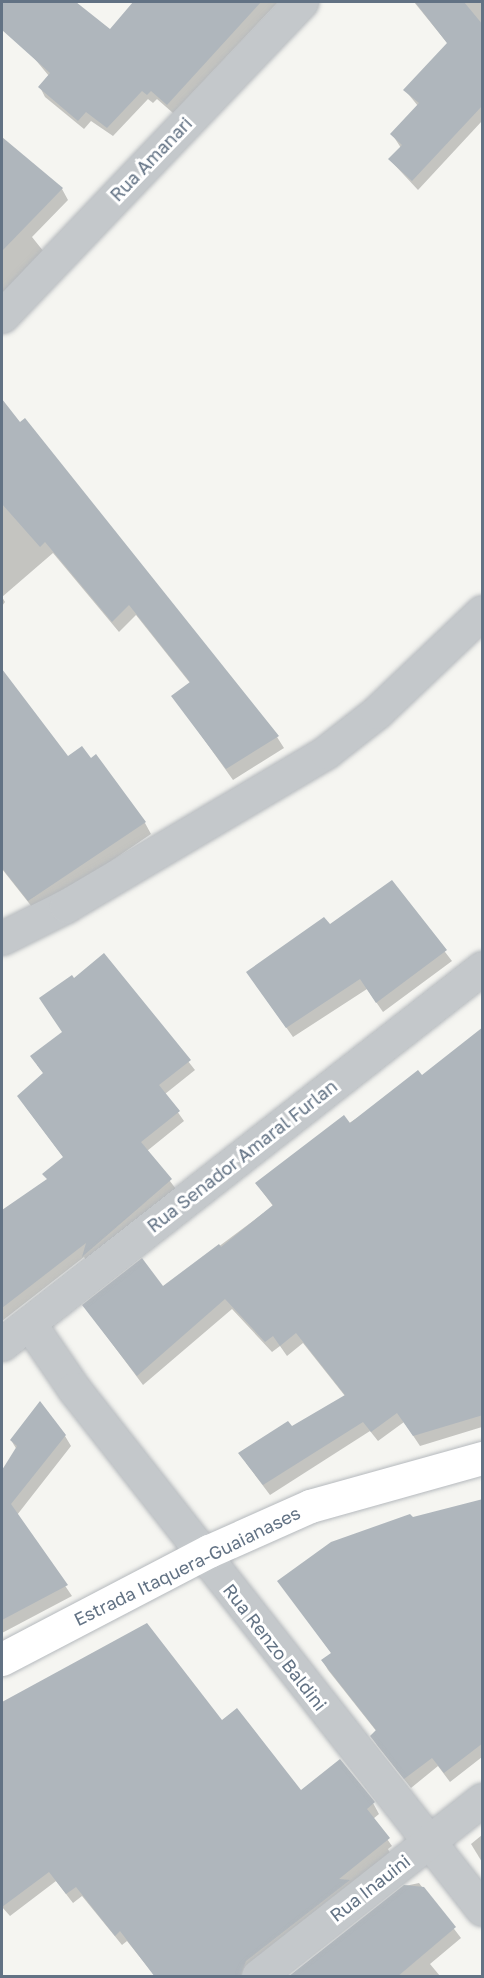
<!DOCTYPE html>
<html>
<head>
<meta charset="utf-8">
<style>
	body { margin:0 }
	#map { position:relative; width:484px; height:1978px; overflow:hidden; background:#f5f5f1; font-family:"Golos Text",sans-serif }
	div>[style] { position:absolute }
	.shadow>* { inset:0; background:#0003 }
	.building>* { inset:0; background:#afb6bc }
	.roads { filter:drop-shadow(0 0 2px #b5b9bd) drop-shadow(0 0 2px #b5b9bd) }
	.minor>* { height:33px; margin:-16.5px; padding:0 16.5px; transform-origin:16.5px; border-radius:16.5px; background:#c4c8cb }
	.major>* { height:33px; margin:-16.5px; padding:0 16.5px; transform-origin:16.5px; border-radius:16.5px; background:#fff }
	span { translate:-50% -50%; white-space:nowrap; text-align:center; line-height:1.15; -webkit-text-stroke:6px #fff; paint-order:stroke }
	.street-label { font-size:18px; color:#627284 }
	.frame { position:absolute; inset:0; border:3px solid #627284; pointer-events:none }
</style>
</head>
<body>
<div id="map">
	<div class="shadow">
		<div style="clip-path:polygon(2px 2px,29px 2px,2px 31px)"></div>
		<div style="clip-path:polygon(134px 2px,278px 2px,173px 113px,157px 99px,153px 103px,148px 99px,113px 136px,91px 121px,84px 129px,45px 97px,40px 87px,49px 76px,34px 58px,110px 31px)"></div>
		<div style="clip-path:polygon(414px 2px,482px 2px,482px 121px,418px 190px,390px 160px,401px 148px,392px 134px,418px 106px,405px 90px,448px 44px)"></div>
		<div style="clip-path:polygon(2px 139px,62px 189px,68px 200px,32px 237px,44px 252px,2px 296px)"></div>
		<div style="clip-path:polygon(2px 402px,277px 737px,284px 748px,233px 780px,173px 696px,190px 683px,136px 615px,119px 632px,53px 553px,2px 597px,5px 602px,2px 606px)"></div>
		<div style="clip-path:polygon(2px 672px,68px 758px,145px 823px,151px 834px,36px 912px,2px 869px)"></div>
		<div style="clip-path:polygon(391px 882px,452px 961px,383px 1012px,367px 989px,293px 1037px,254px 982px)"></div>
		<div style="clip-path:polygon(104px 955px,195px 1070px,165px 1094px,184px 1121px,147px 1151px,176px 1189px,89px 1265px,84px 1257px,2px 1321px,2px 1212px,48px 1180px,64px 1158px,25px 1106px,44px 1074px,37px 1065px,64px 1033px,74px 980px)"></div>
		<div style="clip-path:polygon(482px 1029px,482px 1427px,420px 1446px,404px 1422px,378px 1441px,370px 1431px,270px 1495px,246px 1463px,292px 1428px,345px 1396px,303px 1343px,287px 1356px,280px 1346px,272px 1352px,232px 1309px,143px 1385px,84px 1306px,163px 1288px,273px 1206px,256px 1183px,421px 1077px)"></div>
		<div style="clip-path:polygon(65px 1436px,71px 1446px,17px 1515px,72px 1596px,2px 1633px,2px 1473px,17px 1450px,11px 1440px)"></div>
		<div style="clip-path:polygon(482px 1500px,482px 1757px,450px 1782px,438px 1766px,411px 1788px,377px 1745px,372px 1736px,377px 1732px,328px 1670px,323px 1661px,332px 1654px,279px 1582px,412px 1519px)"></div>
		<div style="clip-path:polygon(147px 1625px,222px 1722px,301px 1792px,373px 1803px,379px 1814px,373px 1819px,392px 1846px,388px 1849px,390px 1853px,250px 1976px,155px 1976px,127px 1941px,122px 1945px,82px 1896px,73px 1903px,56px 1881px,10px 1916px,2px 1907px,2px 1703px)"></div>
		<div style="clip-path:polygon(482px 1835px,482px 1862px,471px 1844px)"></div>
		<div style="clip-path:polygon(419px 1883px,461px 1938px,430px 1964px,440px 1976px,290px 1976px,405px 1886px)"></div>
	</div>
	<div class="building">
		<div style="clip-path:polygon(2px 2px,76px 2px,110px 29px,133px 2px,261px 2px,167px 105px,151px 91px,147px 95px,142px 91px,107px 128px,86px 112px,78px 121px,38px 87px,50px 73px,2px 30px)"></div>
		<div style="clip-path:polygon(415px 2px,464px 2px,483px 25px,483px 105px,412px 181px,388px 159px,402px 145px,390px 134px,419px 103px,403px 90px,447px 43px)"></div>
		<div style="clip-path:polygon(2px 137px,63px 188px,2px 251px)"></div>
		<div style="clip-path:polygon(2px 399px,20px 422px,25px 418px,279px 736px,226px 769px,171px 696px,190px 682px,129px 605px,112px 622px,45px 542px,40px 547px,2px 504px)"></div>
		<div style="clip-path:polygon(2px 669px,68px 756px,82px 746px,91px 758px,96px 754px,146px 822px,28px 901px,2px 868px)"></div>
		<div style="clip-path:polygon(392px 880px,447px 950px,376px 1003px,360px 979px,286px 1028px,246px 972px,324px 917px,330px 924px)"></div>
		<div style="clip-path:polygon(104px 953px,191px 1060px,159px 1085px,180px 1111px,141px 1142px,172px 1179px,82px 1257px,86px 1243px,2px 1308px,2px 1210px,47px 1179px,42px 1174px,63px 1157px,17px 1096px,43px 1073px,30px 1056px,62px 1032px,39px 998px,72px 975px,74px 978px)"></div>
		<div style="clip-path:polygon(483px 1027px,483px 1415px,413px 1436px,397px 1413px,371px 1432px,363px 1422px,263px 1485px,238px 1453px,288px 1421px,292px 1426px,345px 1395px,296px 1333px,280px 1346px,273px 1336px,265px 1342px,225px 1299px,137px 1376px,82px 1305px,142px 1258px,163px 1286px,219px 1244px,221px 1247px,273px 1205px,255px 1183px,344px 1115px,350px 1123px,418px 1070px,422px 1075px)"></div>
		<div style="clip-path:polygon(40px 1401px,66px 1435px,11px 1504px,68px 1585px,2px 1620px,2px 1470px,17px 1446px,10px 1440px)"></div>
		<div style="clip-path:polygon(483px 1499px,483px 1743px,444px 1773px,432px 1758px,404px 1779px,370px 1736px,376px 1730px,321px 1660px,331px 1653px,277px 1581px,331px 1542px,410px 1514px,413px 1517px)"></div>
		<div style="clip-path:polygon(147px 1623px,222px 1720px,237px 1708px,301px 1790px,340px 1759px,375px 1802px,367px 1809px,390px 1838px,339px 1879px,350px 1880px,246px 1961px,240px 1977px,155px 1977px,120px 1931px,115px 1936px,76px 1887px,66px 1894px,49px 1872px,2px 1907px,2px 1702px)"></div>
		<div style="clip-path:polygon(404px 1885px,424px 1887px,456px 1927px,397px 1977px,288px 1977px)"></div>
	</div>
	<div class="roads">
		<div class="minor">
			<div style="left:2px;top:316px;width:434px;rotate:-46.4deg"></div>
			<div style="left:2px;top:938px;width:72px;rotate:-26.6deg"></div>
			<div style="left:66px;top:906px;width:302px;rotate:-30.6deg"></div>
			<div style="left:326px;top:752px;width:65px;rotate:-38.1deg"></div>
			<div style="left:377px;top:712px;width:145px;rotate:-43.6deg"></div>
			<div style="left:29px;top:1323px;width:80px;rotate:55.7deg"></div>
			<div style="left:74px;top:1389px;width:661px;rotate:51.88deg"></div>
			<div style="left:2px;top:1344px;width:610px;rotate:-38.07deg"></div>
			<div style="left:258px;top:1976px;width:285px;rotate:-38.2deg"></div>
		</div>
		<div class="major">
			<div style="left:2px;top:1659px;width:233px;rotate:-27.6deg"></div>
			<div style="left:209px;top:1551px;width:111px;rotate:-24deg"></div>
			<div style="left:310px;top:1506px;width:179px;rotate:-15.6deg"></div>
		</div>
	</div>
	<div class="street-label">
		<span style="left:151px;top:159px;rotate:-46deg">Rua Amanari</span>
		<span style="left:242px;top:1156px;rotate:-38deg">Rua Senador Amaral Furlan</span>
		<span style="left:187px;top:1566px;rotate:-26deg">Estrada Itaquera-Guaianases</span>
		<span style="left:275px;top:1647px;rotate:52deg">Rua Renzo Baldini</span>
		<span style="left:370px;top:1888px;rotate:-38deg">Rua Inauini</span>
	</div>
	<div class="frame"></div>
</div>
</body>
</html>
